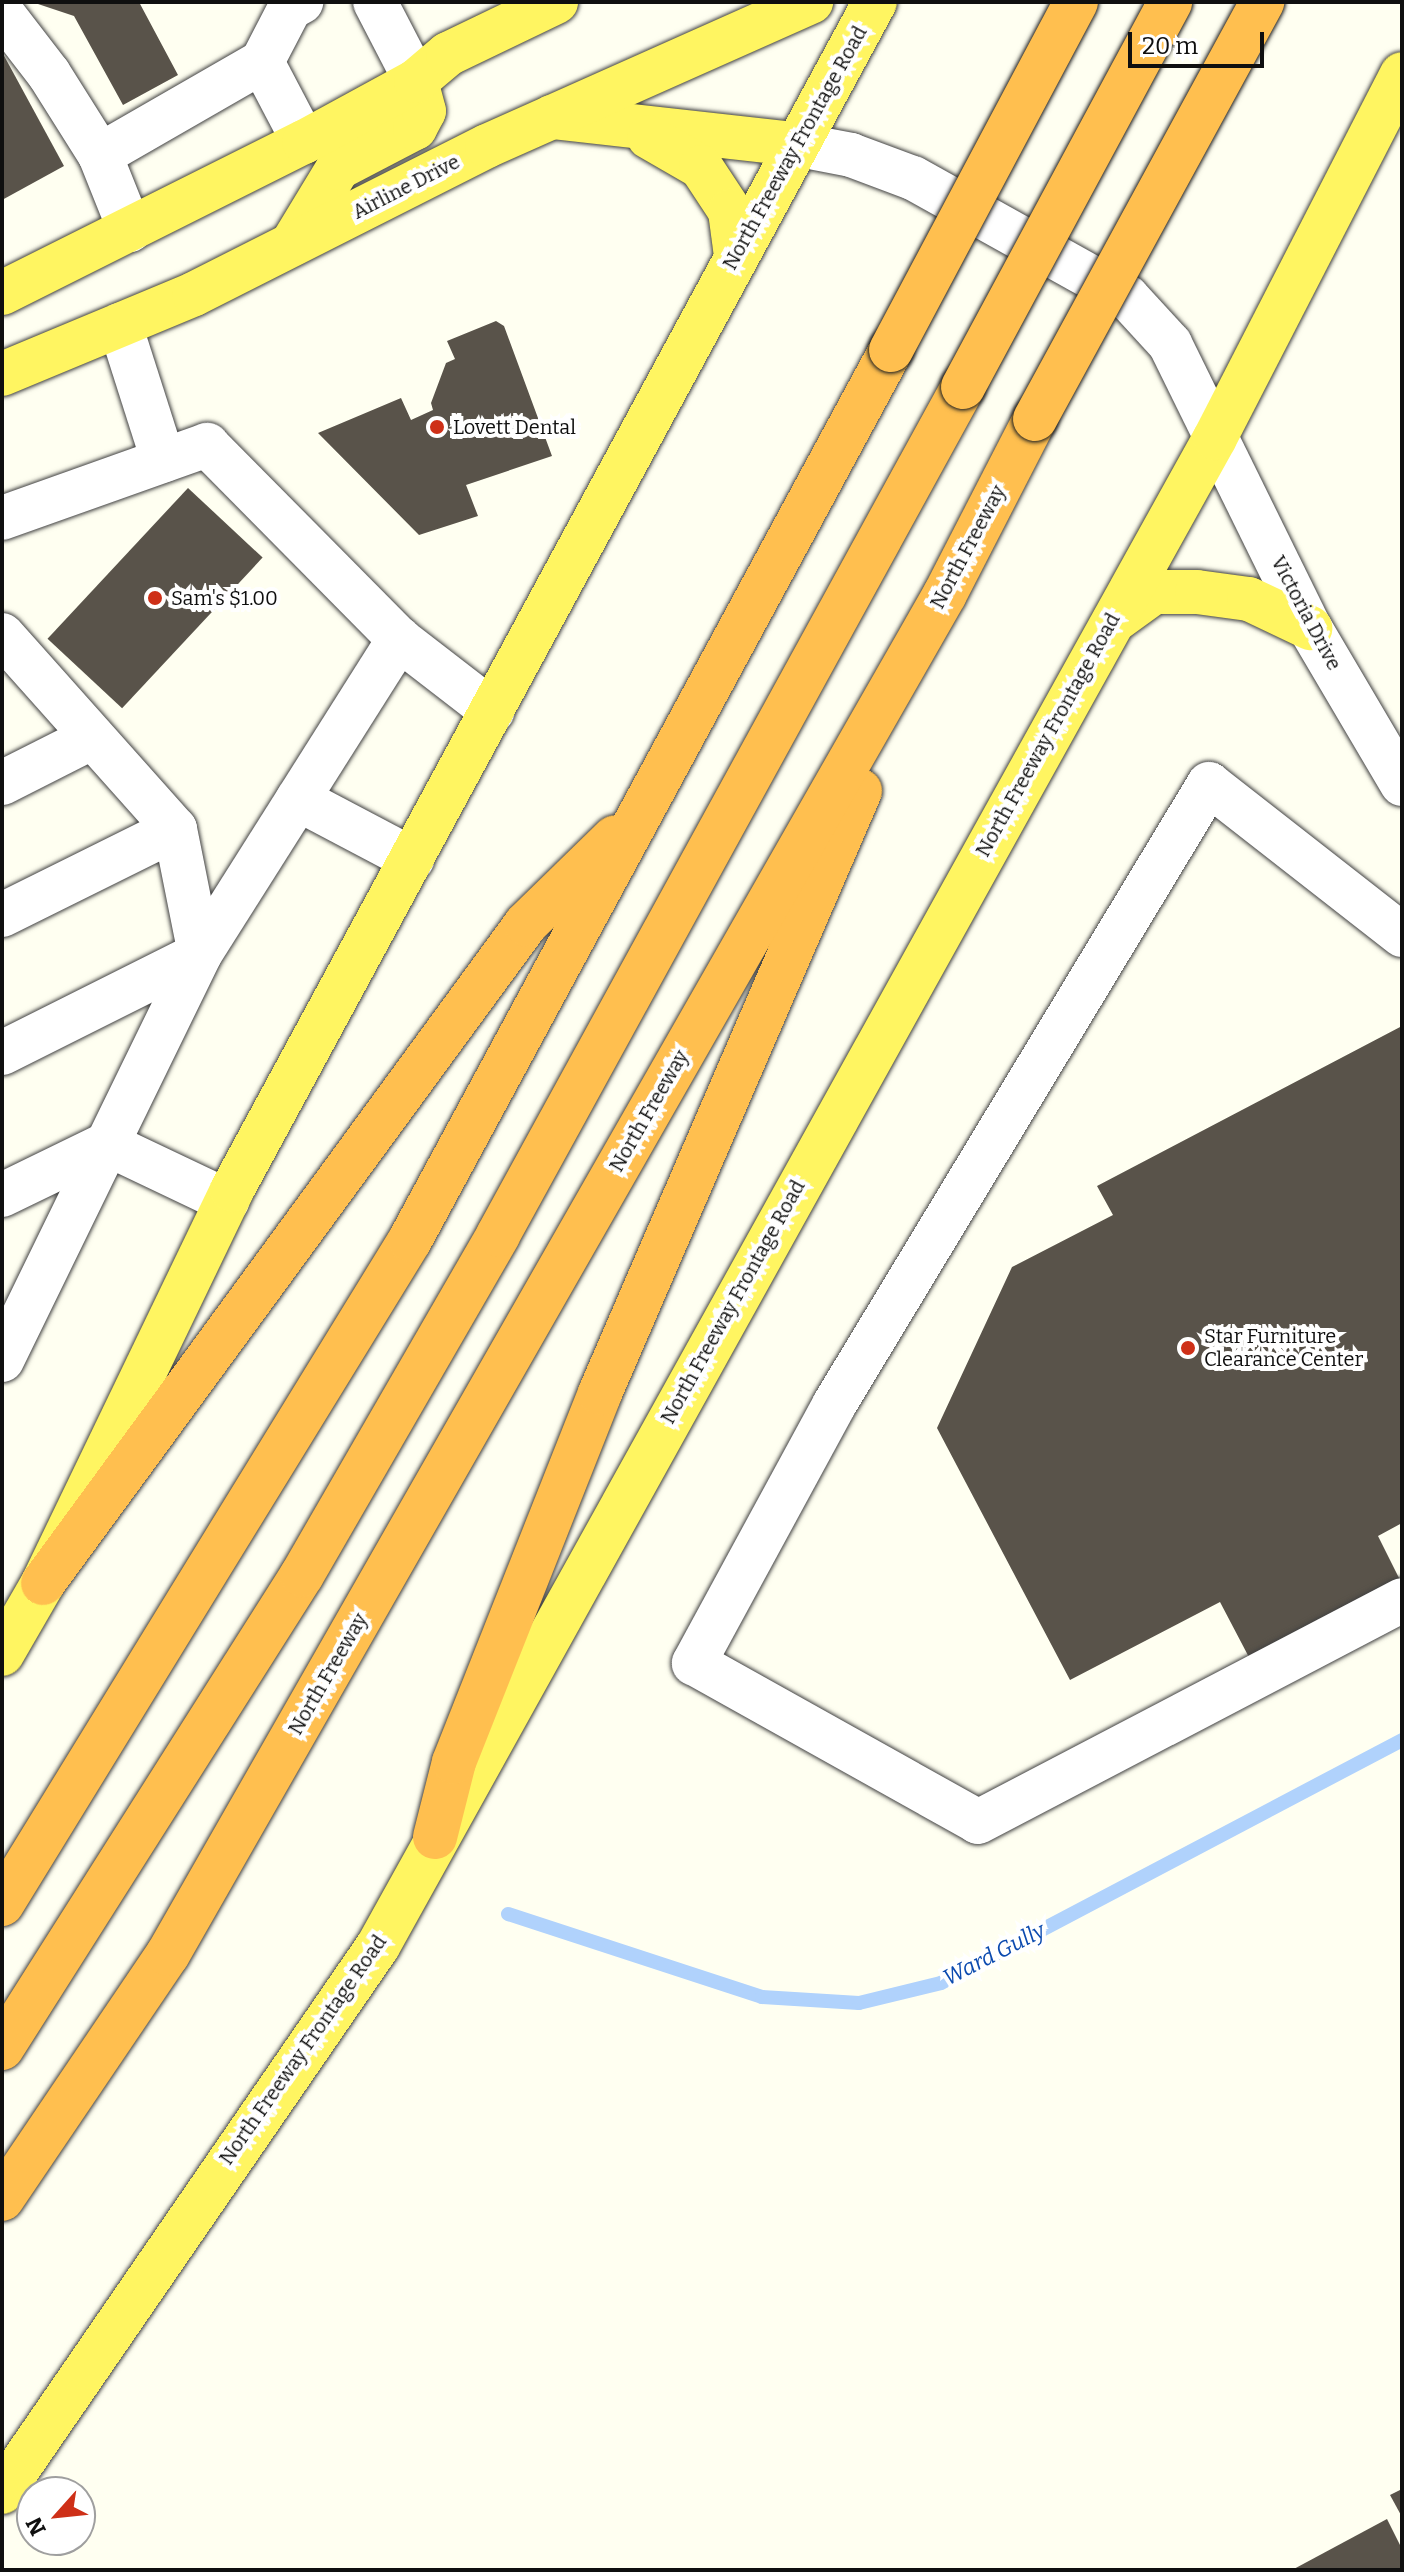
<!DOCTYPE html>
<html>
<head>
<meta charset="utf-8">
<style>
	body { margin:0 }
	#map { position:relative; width:1404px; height:2572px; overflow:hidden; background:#fffff1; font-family:Bitter,serif }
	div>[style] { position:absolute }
	.stream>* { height:14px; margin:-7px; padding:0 7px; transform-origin:7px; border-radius:7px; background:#b0d2fc }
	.building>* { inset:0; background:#59534a; transform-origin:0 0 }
	.roads { filter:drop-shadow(0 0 2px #424242) drop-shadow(0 0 2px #424242) }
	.minor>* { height:44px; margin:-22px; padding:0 22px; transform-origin:22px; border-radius:22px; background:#fff }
	.major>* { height:44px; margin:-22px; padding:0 22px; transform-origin:22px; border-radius:22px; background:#fff561 }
	.highway>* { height:44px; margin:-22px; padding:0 22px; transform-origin:22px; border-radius:22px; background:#ffbf4f }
	.bridges { filter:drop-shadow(0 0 2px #202020) drop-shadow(0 0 2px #202020) }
	.highway-bridge>* { height:44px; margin:-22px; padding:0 22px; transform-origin:22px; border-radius:22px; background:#ffbf4f }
	.dots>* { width:22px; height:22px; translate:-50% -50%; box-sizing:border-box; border:4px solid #fff; border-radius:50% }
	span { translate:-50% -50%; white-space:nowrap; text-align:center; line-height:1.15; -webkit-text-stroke:8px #fff; paint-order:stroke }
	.street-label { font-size:20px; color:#0f0f0f }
	.poi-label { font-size:20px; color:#0f0f0f }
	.left { translate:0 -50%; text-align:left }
	.water-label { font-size:22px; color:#0b4aaf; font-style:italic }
	.frame { position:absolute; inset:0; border:4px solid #0f0f0f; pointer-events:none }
	.north { position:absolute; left:16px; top:2476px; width:80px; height:80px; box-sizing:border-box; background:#fff; border:2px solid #9f9f9f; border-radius:50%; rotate:243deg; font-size:22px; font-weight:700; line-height:32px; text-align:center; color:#0f0f0f }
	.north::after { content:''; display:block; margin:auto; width:28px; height:36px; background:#ce3018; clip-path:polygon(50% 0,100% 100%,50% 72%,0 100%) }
	.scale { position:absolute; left:1128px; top:32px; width:136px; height:36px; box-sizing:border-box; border:4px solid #0f0f0f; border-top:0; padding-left:10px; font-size:24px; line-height:28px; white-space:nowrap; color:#0f0f0f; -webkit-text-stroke:6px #fff; paint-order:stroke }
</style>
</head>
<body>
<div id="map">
	<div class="stream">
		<div style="left:508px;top:1914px;width:267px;rotate:18.1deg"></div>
		<div style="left:762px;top:1997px;width:97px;rotate:3.5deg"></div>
		<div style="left:859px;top:2003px;width:84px;rotate:-13.7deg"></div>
		<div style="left:941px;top:1983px;width:521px;rotate:-27.79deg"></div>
	</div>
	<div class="building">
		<div style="clip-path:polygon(32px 2px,139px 2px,178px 75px,123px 105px,74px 16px)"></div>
		<div style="clip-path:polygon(2px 52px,64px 166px,2px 200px)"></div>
		<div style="clip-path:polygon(496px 321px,504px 326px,552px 456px,466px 485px,478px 516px,419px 535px,318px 433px,401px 398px,411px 420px,433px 410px,431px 403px,446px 363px,455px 359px,447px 341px)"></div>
		<div style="left:188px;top:488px;width:102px;height:206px;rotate:43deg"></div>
		<div style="clip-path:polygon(1402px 1026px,1402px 1523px,1378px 1536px,1402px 1584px,1252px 1663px,1220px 1602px,1070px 1680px,937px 1428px,1012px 1267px,1113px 1215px,1097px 1186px)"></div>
		<div style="clip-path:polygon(1402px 2489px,1402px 2517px,1390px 2495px)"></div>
		<div style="clip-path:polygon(1387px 2519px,1402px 2549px,1402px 2570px,1292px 2570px)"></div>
	</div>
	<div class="roads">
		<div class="minor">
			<div style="left:375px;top:2px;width:89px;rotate:62.6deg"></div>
			<div style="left:2px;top:13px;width:77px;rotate:52.4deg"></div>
			<div style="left:49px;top:74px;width:96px;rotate:57.8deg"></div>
			<div style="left:262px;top:62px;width:90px;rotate:62.3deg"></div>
			<div style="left:794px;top:144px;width:58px;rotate:10.9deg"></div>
			<div style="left:851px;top:155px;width:66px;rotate:20.4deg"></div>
			<div style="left:913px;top:178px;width:245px;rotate:29.1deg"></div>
			<div style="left:1127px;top:297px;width:64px;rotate:47.5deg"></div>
			<div style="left:1170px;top:344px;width:317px;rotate:63.8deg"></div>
			<div style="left:1310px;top:628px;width:181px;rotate:59.5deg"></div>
			<div style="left:130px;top:230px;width:81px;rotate:-111.8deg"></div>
			<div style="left:100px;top:155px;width:187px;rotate:-29.9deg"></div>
			<div style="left:262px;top:62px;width:61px;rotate:-62.6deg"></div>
			<div style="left:290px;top:8px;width:13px;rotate:-29deg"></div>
			<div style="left:120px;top:325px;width:142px;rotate:72.3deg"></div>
			<div style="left:2px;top:518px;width:218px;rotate:-19.6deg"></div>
			<div style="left:207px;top:445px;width:273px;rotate:45.3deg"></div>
			<div style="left:399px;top:639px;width:118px;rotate:37.7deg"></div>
			<div style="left:2px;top:635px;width:260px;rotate:48.3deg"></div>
			<div style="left:175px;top:829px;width:127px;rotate:78.7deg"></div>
			<div style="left:2px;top:783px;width:100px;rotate:-26.8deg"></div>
			<div style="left:298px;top:799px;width:129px;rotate:27.8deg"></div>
			<div style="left:2px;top:915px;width:193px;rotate:-26.4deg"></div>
			<div style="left:1402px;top:935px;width:245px;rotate:-142deg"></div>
			<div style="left:1209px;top:784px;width:725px;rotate:121.13deg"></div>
			<div style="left:834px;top:1405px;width:294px;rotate:118.5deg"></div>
			<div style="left:694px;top:1663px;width:325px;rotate:29.2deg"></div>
			<div style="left:978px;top:1822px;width:479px;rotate:-27.6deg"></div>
			<div style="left:2px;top:1053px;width:221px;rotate:-26.6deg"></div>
			<div style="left:2px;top:1195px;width:117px;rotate:-25.9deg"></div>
			<div style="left:107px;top:1144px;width:133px;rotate:25.4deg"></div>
			<div style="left:2px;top:1360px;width:452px;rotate:-64deg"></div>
			<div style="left:200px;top:954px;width:373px;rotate:-57.7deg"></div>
		</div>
		<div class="major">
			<div style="left:552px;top:117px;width:244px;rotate:6.4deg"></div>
			<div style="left:649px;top:137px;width:60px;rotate:30deg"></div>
			<div style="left:701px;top:167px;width:53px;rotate:56.6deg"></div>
			<div style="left:730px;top:211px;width:45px;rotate:82.4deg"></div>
			<div style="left:292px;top:244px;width:89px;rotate:-58.8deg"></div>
			<div style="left:338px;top:168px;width:87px;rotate:-27.5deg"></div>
			<div style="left:415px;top:128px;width:19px;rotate:-62deg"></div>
			<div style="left:424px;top:111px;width:31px;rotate:-105deg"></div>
			<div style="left:2px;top:293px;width:338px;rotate:-26.6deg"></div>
			<div style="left:304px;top:142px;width:128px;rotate:-28.6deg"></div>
			<div style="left:416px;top:81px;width:42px;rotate:-40.2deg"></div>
			<div style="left:448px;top:54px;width:120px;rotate:-25.7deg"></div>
			<div style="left:2px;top:374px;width:208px;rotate:-22.6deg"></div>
			<div style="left:194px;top:294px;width:328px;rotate:-26.8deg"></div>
			<div style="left:487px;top:146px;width:355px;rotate:-24deg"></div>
			<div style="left:1114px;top:621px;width:49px;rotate:-35.9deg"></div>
			<div style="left:1154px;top:592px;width:43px"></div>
			<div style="left:1197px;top:592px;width:52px;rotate:7.7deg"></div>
			<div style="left:1249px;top:599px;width:68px;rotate:25.4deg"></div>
			<div style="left:2px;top:1654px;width:82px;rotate:-60deg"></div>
			<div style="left:43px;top:1583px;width:436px;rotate:-64.3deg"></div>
			<div style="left:232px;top:1190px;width:1351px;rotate:-61.58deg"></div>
			<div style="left:2px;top:2492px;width:663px;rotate:-55.45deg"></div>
			<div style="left:378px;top:1946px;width:1725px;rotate:-60.97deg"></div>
			<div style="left:1215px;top:438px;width:409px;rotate:-62.8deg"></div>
		</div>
		<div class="highway">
			<div style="left:43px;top:1583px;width:817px;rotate:-53.76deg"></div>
			<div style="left:526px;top:924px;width:124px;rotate:-44.3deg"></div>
			<div style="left:435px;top:1837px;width:77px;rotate:-75.8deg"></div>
			<div style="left:454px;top:1762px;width:397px;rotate:-68.4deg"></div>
			<div style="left:600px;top:1393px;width:656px;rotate:-66.64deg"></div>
			<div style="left:2px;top:1904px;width:779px;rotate:-58.43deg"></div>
			<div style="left:410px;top:1240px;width:1012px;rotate:-61.61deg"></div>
			<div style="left:2px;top:2048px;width:560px;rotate:-57.62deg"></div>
			<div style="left:302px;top:1575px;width:392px;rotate:-60deg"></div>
			<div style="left:498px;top:1235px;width:967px;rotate:-61.26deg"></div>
			<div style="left:2px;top:2199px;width:296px;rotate:-55.9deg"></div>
			<div style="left:168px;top:1954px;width:1566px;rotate:-60.26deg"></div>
			<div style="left:945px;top:594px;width:197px;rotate:-62.8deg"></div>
		</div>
	</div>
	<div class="bridges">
		<div class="highway-bridge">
			<div style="left:891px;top:350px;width:394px;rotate:-62deg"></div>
			<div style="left:963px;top:387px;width:437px;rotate:-61.7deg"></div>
			<div style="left:1035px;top:419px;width:475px;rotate:-61.4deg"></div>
		</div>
	</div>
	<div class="dots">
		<div style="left:437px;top:427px;background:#ce3018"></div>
		<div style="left:155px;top:598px;background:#ce3018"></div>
		<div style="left:1188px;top:1348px;background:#ce3018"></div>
	</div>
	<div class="street-label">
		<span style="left:795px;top:148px;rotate:-61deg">North Freeway Frontage Road</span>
		<span style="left:406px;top:187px;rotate:-27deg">Airline Drive</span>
		<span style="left:968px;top:547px;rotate:-62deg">North Freeway</span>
		<span style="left:1306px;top:613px;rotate:62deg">Victoria Drive</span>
		<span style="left:1048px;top:735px;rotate:-61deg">North Freeway Frontage Road</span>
		<span style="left:649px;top:1111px;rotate:-60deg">North Freeway</span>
		<span style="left:733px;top:1302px;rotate:-61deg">North Freeway Frontage Road</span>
		<span style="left:328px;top:1674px;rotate:-60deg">North Freeway</span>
		<span style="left:303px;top:2050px;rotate:-55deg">North Freeway Frontage Road</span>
	</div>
	<div class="poi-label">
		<span class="left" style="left:453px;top:427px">Lovett Dental</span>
		<span class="left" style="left:171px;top:598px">Sam's $1.00</span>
		<span class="left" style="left:1204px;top:1348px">Star Furniture<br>Clearance Center</span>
	</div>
	<div class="water-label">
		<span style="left:994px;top:1954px;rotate:-27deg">Ward Gully</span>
	</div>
	<div class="frame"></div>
	<div class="north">N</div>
	<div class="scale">20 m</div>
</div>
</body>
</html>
